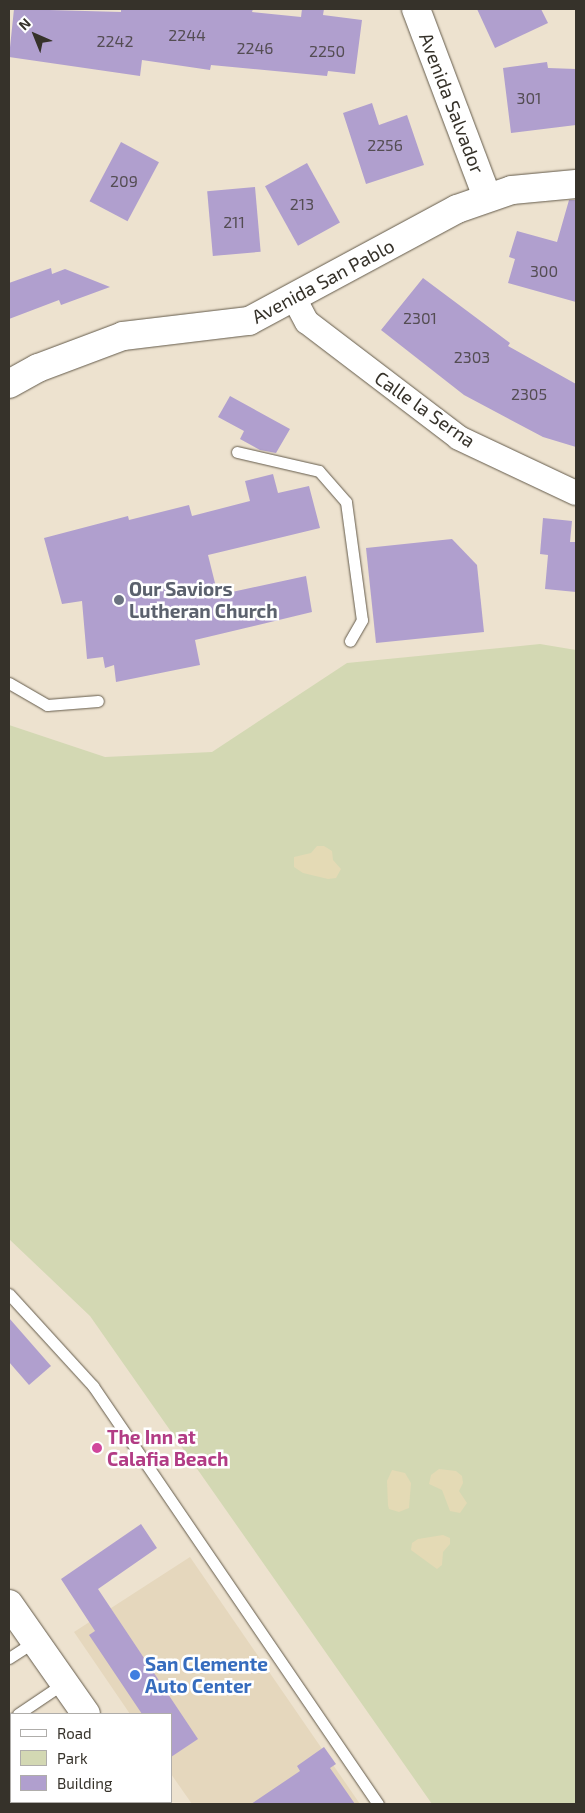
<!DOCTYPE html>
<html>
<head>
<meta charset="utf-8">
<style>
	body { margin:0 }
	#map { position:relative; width:585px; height:1813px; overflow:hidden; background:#ede2cf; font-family:"Exo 2",sans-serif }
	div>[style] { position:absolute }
	.built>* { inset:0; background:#e5d7bd }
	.green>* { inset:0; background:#d3d8b3 }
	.sand>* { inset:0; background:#e4dab5 }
	.building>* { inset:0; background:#b09fce; transform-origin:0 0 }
	.roads { filter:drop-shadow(0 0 1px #645b4b) drop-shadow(0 0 1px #645b4b) }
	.service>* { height:11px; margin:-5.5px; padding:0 5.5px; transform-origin:5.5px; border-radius:5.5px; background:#fff }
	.minor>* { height:24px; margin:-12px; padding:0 12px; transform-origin:12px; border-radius:12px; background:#fff }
	.tertiary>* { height:28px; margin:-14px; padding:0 14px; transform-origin:14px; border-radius:14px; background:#fff }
	.primary>* { height:28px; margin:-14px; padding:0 14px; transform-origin:14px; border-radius:14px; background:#fff }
	.dots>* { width:14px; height:14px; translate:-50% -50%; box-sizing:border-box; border:2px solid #fff; border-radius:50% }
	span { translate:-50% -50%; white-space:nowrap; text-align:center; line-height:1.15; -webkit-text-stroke:5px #fff; paint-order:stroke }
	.number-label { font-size:16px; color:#544d53 }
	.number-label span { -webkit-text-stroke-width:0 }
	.street-label { font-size:19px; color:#36322a }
	.worship-label { font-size:19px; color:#5b616d; font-weight:700 }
	.left { translate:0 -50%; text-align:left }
	.hotel-label { font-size:19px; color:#b23c85; font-weight:700 }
	.shop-label { font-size:19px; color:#366cbe; font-weight:700 }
	.frame { position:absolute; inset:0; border:10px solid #36322a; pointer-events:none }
	.legend { position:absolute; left:10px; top:1713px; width:162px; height:90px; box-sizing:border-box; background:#fff; border:1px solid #afadaa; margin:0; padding:6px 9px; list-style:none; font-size:15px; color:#36322a }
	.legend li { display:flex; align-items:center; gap:10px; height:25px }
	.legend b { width:25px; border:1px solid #afadaa }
	.north { position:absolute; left:10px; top:10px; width:50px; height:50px; -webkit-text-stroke:4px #fff; paint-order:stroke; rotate:316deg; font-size:14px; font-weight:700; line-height:20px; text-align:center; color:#36322a }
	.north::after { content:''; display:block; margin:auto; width:18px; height:22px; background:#36322a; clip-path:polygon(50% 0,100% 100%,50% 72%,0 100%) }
</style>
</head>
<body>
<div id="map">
	<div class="built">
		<div style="clip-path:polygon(190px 1557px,360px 1804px,192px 1804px,171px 1774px,171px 1714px,130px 1714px,74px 1632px)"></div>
	</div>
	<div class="green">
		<div style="clip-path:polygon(540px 644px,576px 650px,576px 1804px,432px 1804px,90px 1316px,9px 1239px,9px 725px,105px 757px,212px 752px,347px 663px)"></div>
	</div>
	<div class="sand">
		<div style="clip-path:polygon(317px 846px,324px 846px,332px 851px,333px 860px,341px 869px,336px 878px,328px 879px,303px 873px,294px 867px,294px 857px,311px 853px)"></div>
		<div style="clip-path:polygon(439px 1469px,456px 1471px,462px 1476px,463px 1483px,459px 1491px,467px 1503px,460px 1513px,450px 1511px,442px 1490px,429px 1484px,431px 1475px)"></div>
		<div style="clip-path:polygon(392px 1470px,405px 1473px,411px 1483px,409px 1508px,399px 1512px,389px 1509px,388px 1505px,387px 1481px)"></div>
		<div style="clip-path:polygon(443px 1535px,450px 1538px,450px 1544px,443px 1552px,442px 1565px,437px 1569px,411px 1550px,412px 1543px,418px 1539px)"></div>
	</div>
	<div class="building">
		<div style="clip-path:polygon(14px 9px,121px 12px,121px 9px,253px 9px,252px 12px,301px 17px,302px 9px,324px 9px,323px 15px,362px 20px,355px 74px,328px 71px,327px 76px,211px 65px,210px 70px,142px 60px,140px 76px,9px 57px)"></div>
		<div style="clip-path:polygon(477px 9px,541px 9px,548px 23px,495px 48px)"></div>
		<div style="clip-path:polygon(547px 62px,548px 68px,576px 69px,576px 125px,511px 133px,503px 68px)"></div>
		<div style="clip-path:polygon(372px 103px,379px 125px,407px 115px,424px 165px,366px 184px,343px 113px)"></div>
		<div style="left:121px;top:142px;width:43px;height:67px;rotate:28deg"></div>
		<div style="left:307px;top:163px;width:68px;height:48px;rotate:61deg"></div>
		<div style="left:255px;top:187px;width:65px;height:48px;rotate:85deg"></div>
		<div style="clip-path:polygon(569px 200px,576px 200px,576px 302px,508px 283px,515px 259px,509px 257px,517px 231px,557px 242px)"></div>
		<div style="clip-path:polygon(51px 268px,52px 274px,65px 269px,110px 287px,61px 305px,59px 300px,9px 319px,9px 283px)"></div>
		<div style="clip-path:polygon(423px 278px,510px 343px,508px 346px,576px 384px,576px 447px,543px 437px,464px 395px,381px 330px)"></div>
		<div style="clip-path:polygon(230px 396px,290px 429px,276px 453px,260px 450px,240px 439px,244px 431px,218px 417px)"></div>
		<div style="clip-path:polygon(273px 474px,278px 493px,309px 486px,320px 528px,208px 555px,218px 595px,306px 576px,312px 612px,195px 640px,200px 665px,116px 682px,114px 665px,105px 668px,103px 657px,87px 659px,82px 601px,62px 604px,44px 538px,128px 516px,129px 520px,189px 505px,192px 516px,250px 501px,245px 481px)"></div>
		<div style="clip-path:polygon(543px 518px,572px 521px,570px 542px,576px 542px,576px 592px,545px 589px,548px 555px,540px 554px)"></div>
		<div style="clip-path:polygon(452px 539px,477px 565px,484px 632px,376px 643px,366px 548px)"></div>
		<div style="clip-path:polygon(9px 1318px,51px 1366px,29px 1385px,9px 1362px)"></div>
		<div style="clip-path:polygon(141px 1524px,157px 1548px,98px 1589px,198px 1739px,171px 1757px,171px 1714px,142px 1714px,89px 1635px,95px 1631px,61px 1579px)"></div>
		<div style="clip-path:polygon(324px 1747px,336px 1764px,330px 1768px,355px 1804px,251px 1804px,300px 1771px,297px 1766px)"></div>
	</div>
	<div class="roads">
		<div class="service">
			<div style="left:237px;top:452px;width:84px;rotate:13deg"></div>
			<div style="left:319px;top:471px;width:41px;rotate:48.9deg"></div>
			<div style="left:346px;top:502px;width:119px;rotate:82.3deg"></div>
			<div style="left:362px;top:620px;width:24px;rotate:120deg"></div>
			<div style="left:9px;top:683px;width:44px;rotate:30.1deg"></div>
			<div style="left:47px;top:705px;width:51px;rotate:-4.5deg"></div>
			<div style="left:9px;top:1294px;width:125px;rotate:47.6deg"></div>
			<div style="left:93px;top:1386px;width:506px;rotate:55.71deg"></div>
			<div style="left:9px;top:1658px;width:31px;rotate:-33deg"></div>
			<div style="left:18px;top:1714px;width:55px;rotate:-34deg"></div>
			<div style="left:9px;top:1721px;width:3px;rotate:-45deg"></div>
			<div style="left:50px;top:1802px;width:2px;rotate:63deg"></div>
			<div style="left:125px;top:1804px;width:4px;rotate:-27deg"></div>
		</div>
		<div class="minor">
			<div style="left:294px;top:298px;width:27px;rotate:62deg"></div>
			<div style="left:307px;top:322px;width:191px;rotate:37.3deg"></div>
			<div style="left:459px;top:438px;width:129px;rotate:25.2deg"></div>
		</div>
		<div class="tertiary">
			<div style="left:416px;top:9px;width:201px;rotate:69.3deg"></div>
			<div style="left:9px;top:384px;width:33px;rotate:-29deg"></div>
			<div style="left:38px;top:368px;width:91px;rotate:-20.6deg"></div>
			<div style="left:123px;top:336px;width:127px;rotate:-6.8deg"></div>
			<div style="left:249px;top:321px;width:236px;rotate:-28.3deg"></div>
			<div style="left:457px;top:209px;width:58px;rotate:-19.1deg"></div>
			<div style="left:512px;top:190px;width:64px;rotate:-5.4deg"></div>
		</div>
		<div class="primary">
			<div style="left:9px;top:1604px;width:134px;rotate:55deg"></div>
			<div style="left:145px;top:1802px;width:3px;rotate:45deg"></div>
		</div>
	</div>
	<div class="dots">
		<div style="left:119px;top:600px;background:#6b7280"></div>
		<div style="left:97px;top:1448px;background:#d1479c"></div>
		<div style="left:135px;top:1675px;background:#3f7fe0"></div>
	</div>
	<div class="number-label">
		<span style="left:187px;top:35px">2244</span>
		<span style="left:115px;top:41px">2242</span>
		<span style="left:255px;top:48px">2246</span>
		<span style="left:327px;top:51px">2250</span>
		<span style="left:529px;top:98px">301</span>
		<span style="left:385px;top:145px">2256</span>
		<span style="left:124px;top:181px">209</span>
		<span style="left:302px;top:204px">213</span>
		<span style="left:234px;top:222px">211</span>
		<span style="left:544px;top:271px">300</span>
		<span style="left:420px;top:318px">2301</span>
		<span style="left:472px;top:357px">2303</span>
		<span style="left:529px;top:394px">2305</span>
	</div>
	<div class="street-label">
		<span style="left:452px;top:103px;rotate:69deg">Avenida Salvador</span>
		<span style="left:323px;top:281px;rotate:-28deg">Avenida San Pablo</span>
		<span style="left:425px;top:409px;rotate:35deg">Calle la Serna</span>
	</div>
	<div class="worship-label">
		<span class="left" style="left:129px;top:600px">Our Saviors<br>Lutheran Church</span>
	</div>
	<div class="hotel-label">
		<span class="left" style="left:107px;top:1448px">The Inn at<br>Calafia Beach</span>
	</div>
	<div class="shop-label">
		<span class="left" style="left:145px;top:1675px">San Clemente<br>Auto Center</span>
	</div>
	<div class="frame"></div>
	<ul class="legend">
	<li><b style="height:6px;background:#fff"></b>Road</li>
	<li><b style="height:14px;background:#d3d8b3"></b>Park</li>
	<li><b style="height:14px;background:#b09fce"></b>Building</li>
	</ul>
	<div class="north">N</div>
</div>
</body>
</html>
